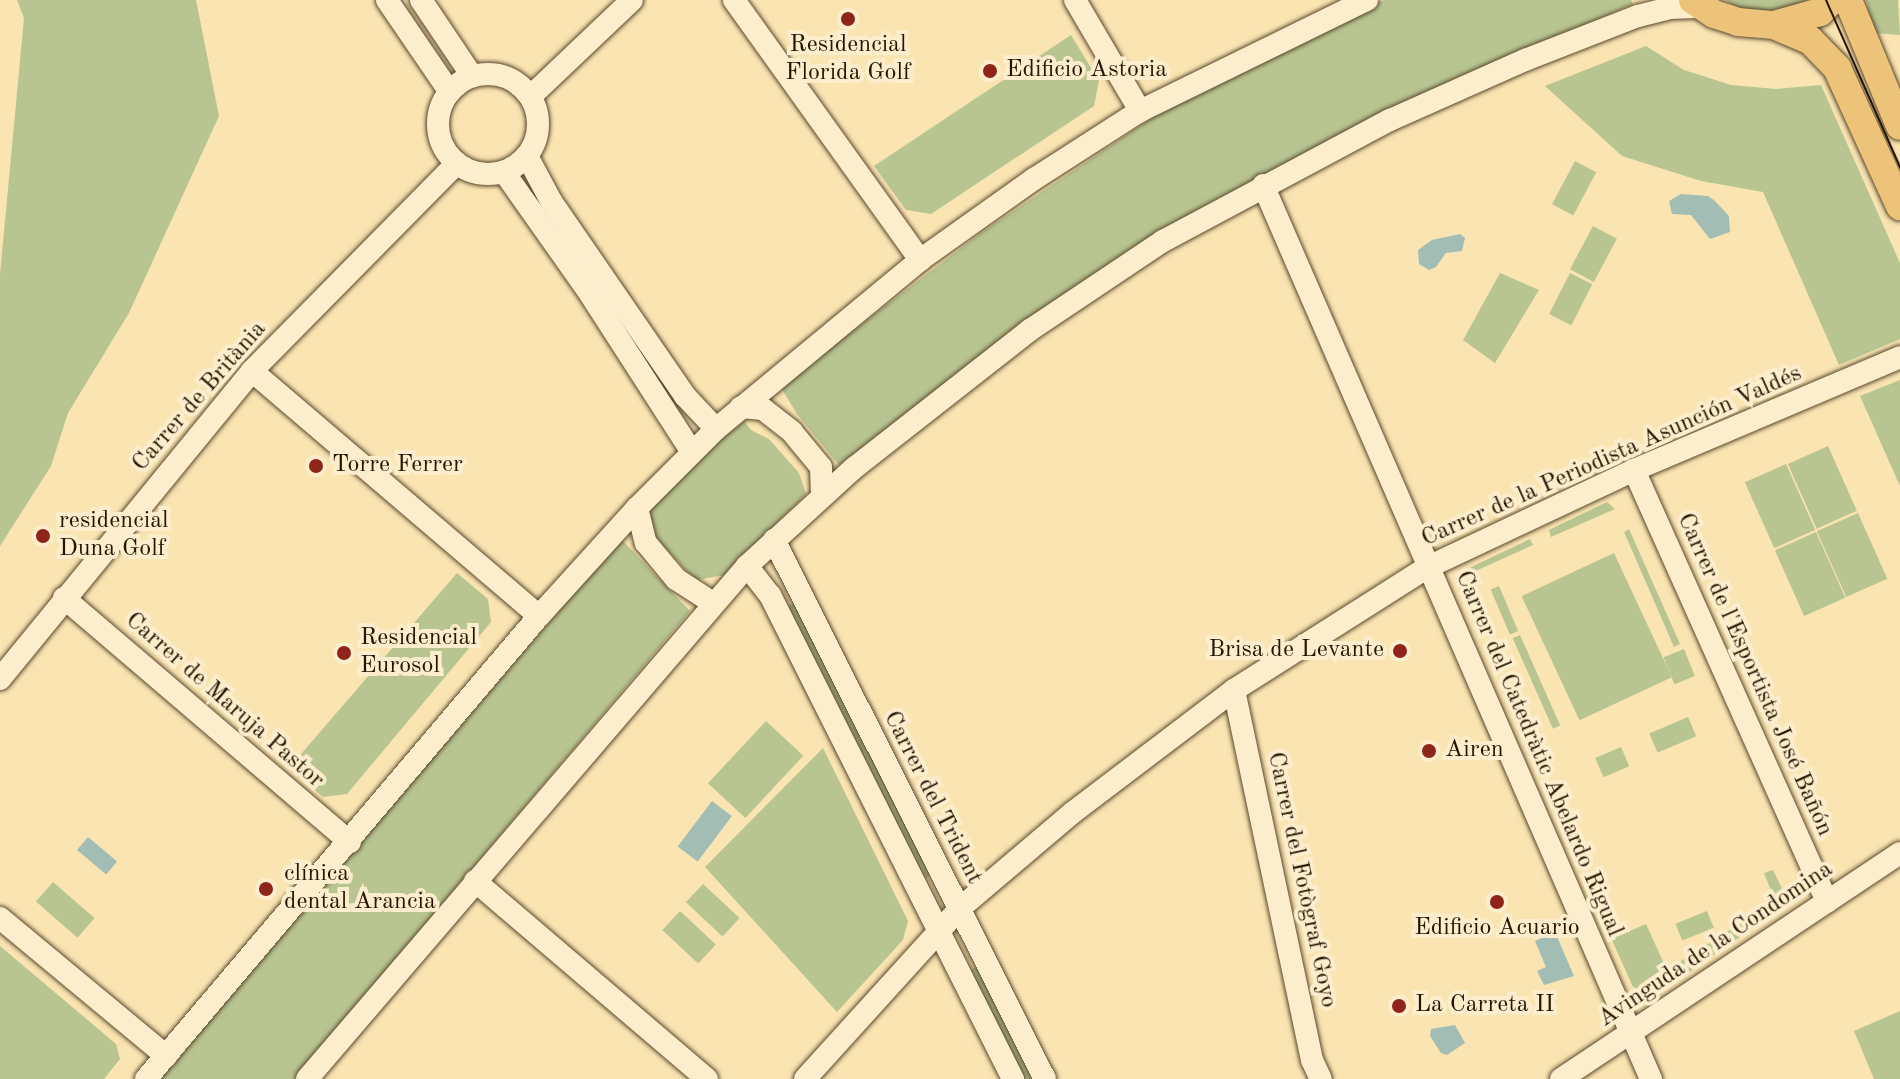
<!DOCTYPE html>
<html>
<head>
<meta charset="utf-8">
<style>
	body { margin:0 }
	#map { position:relative; width:1900px; height:1079px; overflow:hidden; background:#fae4b2; font-family:"Old Standard TT",serif }
	div>[style] { position:absolute }
	.green>* { inset:0; background:#b8c591; transform-origin:0 0 }
	.water>* { inset:0; background:#a1bdb4; transform-origin:0 0 }
	.roads { filter:drop-shadow(0 0 2px #5a482c) drop-shadow(0 0 2px #5a482c) }
	.minor>* { height:22px; margin:-11px; padding:0 11px; transform-origin:11px; border-radius:11px; background:#fcedcd }
	.minor>.ring { margin:-11px; padding:0; box-sizing:content-box; background:none; border:22px solid #fcedcd; border-radius:50% }
	.major>* { height:28px; margin:-14px; padding:0 14px; transform-origin:14px; border-radius:14px; background:#edc279 }
	.tram>* { height:2px; margin:-1px; padding:0 1px; transform-origin:1px; border-radius:1px; background:#251400 }
	.dots>* { width:22px; height:22px; translate:-50% -50%; box-sizing:border-box; border:4px solid #fcedcd; border-radius:50% }
	span { translate:-50% -50%; white-space:nowrap; text-align:center; line-height:1.15; -webkit-text-stroke:8px #fcedcd; paint-order:stroke }
	.poi-label { font-size:24px; color:#251400 }
	.left { translate:0 -50%; text-align:left }
	.right { translate:-100% -50%; text-align:right }
	.street-label { font-size:24px; color:#251400 }
</style>
</head>
<body>
<div id="map">
	<div class="green">
		<div style="clip-path:polygon(17px 0,196px 0,219px 116px,129px 313px,68px 413px,51px 466px,0 546px,0 274px,24px 18px)"></div>
		<div style="clip-path:polygon(1384px 0,1631px 0,1633px 4px,1446px 86px,1019px 327px,839px 465px,797px 414px,780px 386px,981px 233px,1152px 118px,1300px 38px)"></div>
		<div style="clip-path:polygon(1725px 0,1808px 0,1782px 11px,1744px 10px)"></div>
		<div style="clip-path:polygon(1866px 0,1898px 0,1900px 35px,1874px 33px)"></div>
		<div style="clip-path:polygon(1071px 35px,1099px 81px,1094px 106px,931px 214px,906px 210px,874px 166px)"></div>
		<div style="clip-path:polygon(1646px 46px,1684px 70px,1731px 85px,1776px 89px,1821px 85px,1900px 263px,1900px 339px,1839px 365px,1763px 192px,1701px 181px,1622px 156px,1545px 86px)"></div>
		<div style="left:1575px;top:161px;width:24px;height:49px;rotate:28deg"></div>
		<div style="left:1593px;top:226px;width:27px;height:49px;rotate:28deg"></div>
		<div style="clip-path:polygon(1500px 273px,1539px 290px,1495px 363px,1463px 340px)"></div>
		<div style="left:1570px;top:273px;width:25px;height:46px;rotate:27deg"></div>
		<div style="clip-path:polygon(1900px 380px,1900px 486px,1860px 396px)"></div>
		<div style="clip-path:polygon(741px 417px,751px 430px,769px 439px,799px 473px,806px 494px,725px 575px,695px 580px,650px 531px,650px 506px)"></div>
		<div style="left:1828px;top:446px;width:71px;height:44px;rotate:66deg"></div>
		<div style="left:1786px;top:464px;width:72px;height:45px;rotate:66deg"></div>
		<div style="clip-path:polygon(1607px 502px,1615px 509px,1551px 537px,1549px 530px)"></div>
		<div style="left:1858px;top:513px;width:72px;height:45px;rotate:66deg"></div>
		<div style="clip-path:polygon(1629px 529px,1680px 644px,1674px 647px,1624px 532px)"></div>
		<div style="left:1816px;top:532px;width:72px;height:45px;rotate:66deg"></div>
		<div style="clip-path:polygon(621px 539px,690px 611px,294px 1079px,156px 1079px)"></div>
		<div style="clip-path:polygon(1530px 539px,1533px 545px,1471px 573px,1467px 569px)"></div>
		<div style="left:1614px;top:553px;width:137px;height:102px;rotate:65deg"></div>
		<div style="clip-path:polygon(457px 573px,488px 599px,491px 622px,347px 794px,323px 797px,289px 768px)"></div>
		<div style="left:1499px;top:586px;width:49px;height:9px;rotate:67deg"></div>
		<div style="left:796px;top:602px;width:305px;height:10px;rotate:63deg"></div>
		<div style="left:1520px;top:635px;width:99px;height:8px;rotate:66deg"></div>
		<div style="left:1684px;top:649px;width:29px;height:22px;rotate:68deg"></div>
		<div style="left:1688px;top:717px;width:21px;height:42px;rotate:67deg"></div>
		<div style="left:766px;top:721px;width:51px;height:85px;rotate:43deg"></div>
		<div style="left:1621px;top:747px;width:21px;height:28px;rotate:67deg"></div>
		<div style="clip-path:polygon(823px 748px,908px 921px,903px 940px,837px 1012px,705px 867px)"></div>
		<div style="clip-path:polygon(1773px 870px,1789px 903px,1656px 995px,1633px 987px,1598px 909px,1609px 905px,1623px 934px,1646px 924px,1667px 970px,1775px 901px,1764px 873px)"></div>
		<div style="left:53px;top:882px;width:55px;height:26px;rotate:41deg"></div>
		<div style="left:703px;top:884px;width:50px;height:25px;rotate:43deg"></div>
		<div style="left:680px;top:911px;width:49px;height:26px;rotate:43deg"></div>
		<div style="left:1707px;top:911px;width:18px;height:34px;rotate:68deg"></div>
		<div style="clip-path:polygon(0 946px,116px 1044px,120px 1059px,104px 1079px,0 1079px)"></div>
		<div style="left:978px;top:966px;width:127px;height:11px;rotate:63deg"></div>
		<div style="clip-path:polygon(1900px 1011px,1900px 1079px,1874px 1079px,1854px 1031px)"></div>
	</div>
	<div class="water">
		<div style="clip-path:polygon(1681px 194px,1708px 196px,1715px 201px,1729px 216px,1730px 232px,1710px 239px,1691px 215px,1672px 214px,1669px 201px)"></div>
		<div style="clip-path:polygon(1460px 234px,1465px 238px,1462px 251px,1446px 253px,1436px 267px,1429px 270px,1419px 264px,1418px 250px,1432px 240px)"></div>
		<div style="left:712px;top:801px;width:25px;height:57px;rotate:37deg"></div>
		<div style="left:88px;top:837px;width:38px;height:17px;rotate:40deg"></div>
		<div style="clip-path:polygon(1555px 932px,1574px 976px,1544px 985px,1537px 971px,1546px 967px,1535px 941px)"></div>
		<div style="clip-path:polygon(1455px 1025px,1465px 1043px,1447px 1055px,1441px 1053px,1430px 1036px,1431px 1029px)"></div>
	</div>
	<div class="roads">
		<div class="minor">
			<div style="left:387px;top:0;width:110px;rotate:55.7deg"></div>
			<div style="left:421px;top:0;width:92px;rotate:56.1deg"></div>
			<div style="left:734px;top:0;width:320px;rotate:54.4deg"></div>
			<div style="left:1075px;top:0;width:129px;rotate:59.6deg"></div>
			<div class="ring" style="left:438px;top:74px;width:78px;height:78px"></div>
			<div style="left:531px;top:96px;width:139px;rotate:-43.5deg"></div>
			<div style="left:527px;top:156px;width:51px;rotate:61.9deg"></div>
			<div style="left:551px;top:201px;width:237px;rotate:55.5deg"></div>
			<div style="left:685px;top:396px;width:45px;rotate:46.8deg"></div>
			<div style="left:504px;top:172px;width:149px;rotate:54.8deg"></div>
			<div style="left:590px;top:294px;width:188px;rotate:57.2deg"></div>
			<div style="left:1263px;top:185px;width:975px;rotate:66.54deg"></div>
			<div style="left:252px;top:371px;width:377px;rotate:40.5deg"></div>
			<div style="left:741px;top:407px;width:22px;rotate:5deg"></div>
			<div style="left:763px;top:409px;width:37px;rotate:38deg"></div>
			<div style="left:792px;top:432px;width:45px;rotate:50.4deg"></div>
			<div style="left:821px;top:467px;width:28px;rotate:88deg"></div>
			<div style="left:1634px;top:470px;width:473px;rotate:65.9deg"></div>
			<div style="left:637px;top:508px;width:36px;rotate:76deg"></div>
			<div style="left:646px;top:543px;width:47px;rotate:50.2deg"></div>
			<div style="left:676px;top:579px;width:44px;rotate:33deg"></div>
			<div style="left:774px;top:540px;width:603px;rotate:63.31deg"></div>
			<div style="left:747px;top:566px;width:37px;rotate:52deg"></div>
			<div style="left:770px;top:595px;width:542px;rotate:63.34deg"></div>
			<div style="left:64px;top:598px;width:376px;rotate:40.5deg"></div>
			<div style="left:0;top:679px;width:398px;rotate:-50.7deg"></div>
			<div style="left:252px;top:371px;width:291px;rotate:-45.4deg"></div>
			<div style="left:1234px;top:690px;width:378px;rotate:78.1deg"></div>
			<div style="left:1312px;top:1060px;width:21px;rotate:65deg"></div>
			<div style="left:475px;top:881px;width:305px;rotate:40.5deg"></div>
			<div style="left:0;top:918px;width:216px;rotate:39.7deg"></div>
			<div style="left:146px;top:1079px;width:607px;rotate:-49.68deg"></div>
			<div style="left:539px;top:616px;width:146px;rotate:-47.8deg"></div>
			<div style="left:637px;top:508px;width:112px;rotate:-45deg"></div>
			<div style="left:716px;top:429px;width:265px;rotate:-39.6deg"></div>
			<div style="left:920px;top:260px;width:140px;rotate:-35.4deg"></div>
			<div style="left:1034px;top:179px;width:126px;rotate:-32.7deg"></div>
			<div style="left:1140px;top:111px;width:253px;rotate:-26.1deg"></div>
			<div style="left:307px;top:1079px;width:676px;rotate:-49.38deg"></div>
			<div style="left:747px;top:566px;width:145px;rotate:-42.5deg"></div>
			<div style="left:854px;top:468px;width:224px;rotate:-38.1deg"></div>
			<div style="left:1030px;top:330px;width:160px;rotate:-33.8deg"></div>
			<div style="left:1163px;top:241px;width:257px;rotate:-28.1deg"></div>
			<div style="left:1390px;top:120px;width:148px;rotate:-24deg"></div>
			<div style="left:1525px;top:60px;width:121px;rotate:-21.3deg"></div>
			<div style="left:1638px;top:16px;width:32px;rotate:-14deg"></div>
			<div style="left:1669px;top:8px;width:34px;rotate:-2deg"></div>
			<div style="left:805px;top:1079px;width:229px;rotate:-47.8deg"></div>
			<div style="left:959px;top:909px;width:148px;rotate:-40.3deg"></div>
			<div style="left:1072px;top:813px;width:203px;rotate:-37.2deg"></div>
			<div style="left:1234px;top:690px;width:230px;rotate:-32.4deg"></div>
			<div style="left:1428px;top:567px;width:228px;rotate:-25.2deg"></div>
			<div style="left:1634px;top:470px;width:289px;rotate:-23deg"></div>
			<div style="left:1561px;top:1079px;width:407px;rotate:-33.7deg"></div>
		</div>
		<div class="major">
			<div style="left:1693px;top:0;width:25px;rotate:34deg"></div>
			<div style="left:1714px;top:14px;width:25px;rotate:18deg"></div>
			<div style="left:1738px;top:22px;width:36px;rotate:5deg"></div>
			<div style="left:1774px;top:25px;width:48px;rotate:-15.8deg"></div>
			<div style="left:1820px;top:12px;width:17px;rotate:-45deg"></div>
			<div style="left:1848px;top:0;width:136px;rotate:67.6deg"></div>
			<div style="left:1774px;top:25px;width:39px;rotate:23deg"></div>
			<div style="left:1810px;top:40px;width:39px;rotate:46deg"></div>
			<div style="left:1837px;top:68px;width:152px;rotate:65.5deg"></div>
		</div>
	</div>
	<div class="tram">
		<div style="left:1826px;top:0;width:183px;rotate:66.1deg"></div>
	</div>
	<div class="dots">
		<div style="left:848px;top:19px;background:#8f2418"></div>
		<div style="left:990px;top:71px;background:#8f2418"></div>
		<div style="left:316px;top:466px;background:#8f2418"></div>
		<div style="left:43px;top:536px;background:#8f2418"></div>
		<div style="left:1400px;top:651px;background:#8f2418"></div>
		<div style="left:344px;top:653px;background:#8f2418"></div>
		<div style="left:1429px;top:751px;background:#8f2418"></div>
		<div style="left:266px;top:889px;background:#8f2418"></div>
		<div style="left:1497px;top:902px;background:#8f2418"></div>
		<div style="left:1399px;top:1006px;background:#8f2418"></div>
	</div>
	<div class="poi-label">
		<span style="left:848px;top:60px">Residencial<br>Florida Golf</span>
		<span class="left" style="left:1006px;top:71px">Edificio Astoria</span>
		<span class="left" style="left:332px;top:466px">Torre Ferrer</span>
		<span class="left" style="left:59px;top:536px">residencial<br>Duna Golf</span>
		<span class="left" style="left:360px;top:653px">Residencial<br>Eurosol</span>
		<span class="right" style="left:1384px;top:651px">Brisa de Levante</span>
		<span class="left" style="left:1445px;top:751px">Airen</span>
		<span class="left" style="left:284px;top:889px">clínica<br>dental Arancia</span>
		<span style="left:1497px;top:929px">Edificio Acuario</span>
		<span class="left" style="left:1415px;top:1006px">La Carreta II</span>
	</div>
	<div class="street-label">
		<span style="left:200px;top:397px;rotate:-49deg">Carrer de Britània</span>
		<span style="left:1612px;top:457px;rotate:-24deg">Carrer de la Periodista Asunción Valdés</span>
		<span style="left:1754px;top:675px;rotate:66deg">Carrer de l'Esportista José Bañón</span>
		<span style="left:224px;top:701px;rotate:41deg">Carrer de Maruja Pastor</span>
		<span style="left:1538px;top:754px;rotate:67deg">Carrer del Catedràtic Abelardo Rigual</span>
		<span style="left:932px;top:798px;rotate:63deg">Carrer del Trident</span>
		<span style="left:1301px;top:880px;rotate:78deg">Carrer del Fotògraf Goyo</span>
		<span style="left:1716px;top:945px;rotate:-34deg">Avinguda de la Condomina</span>
	</div>
</div>
</body>
</html>
